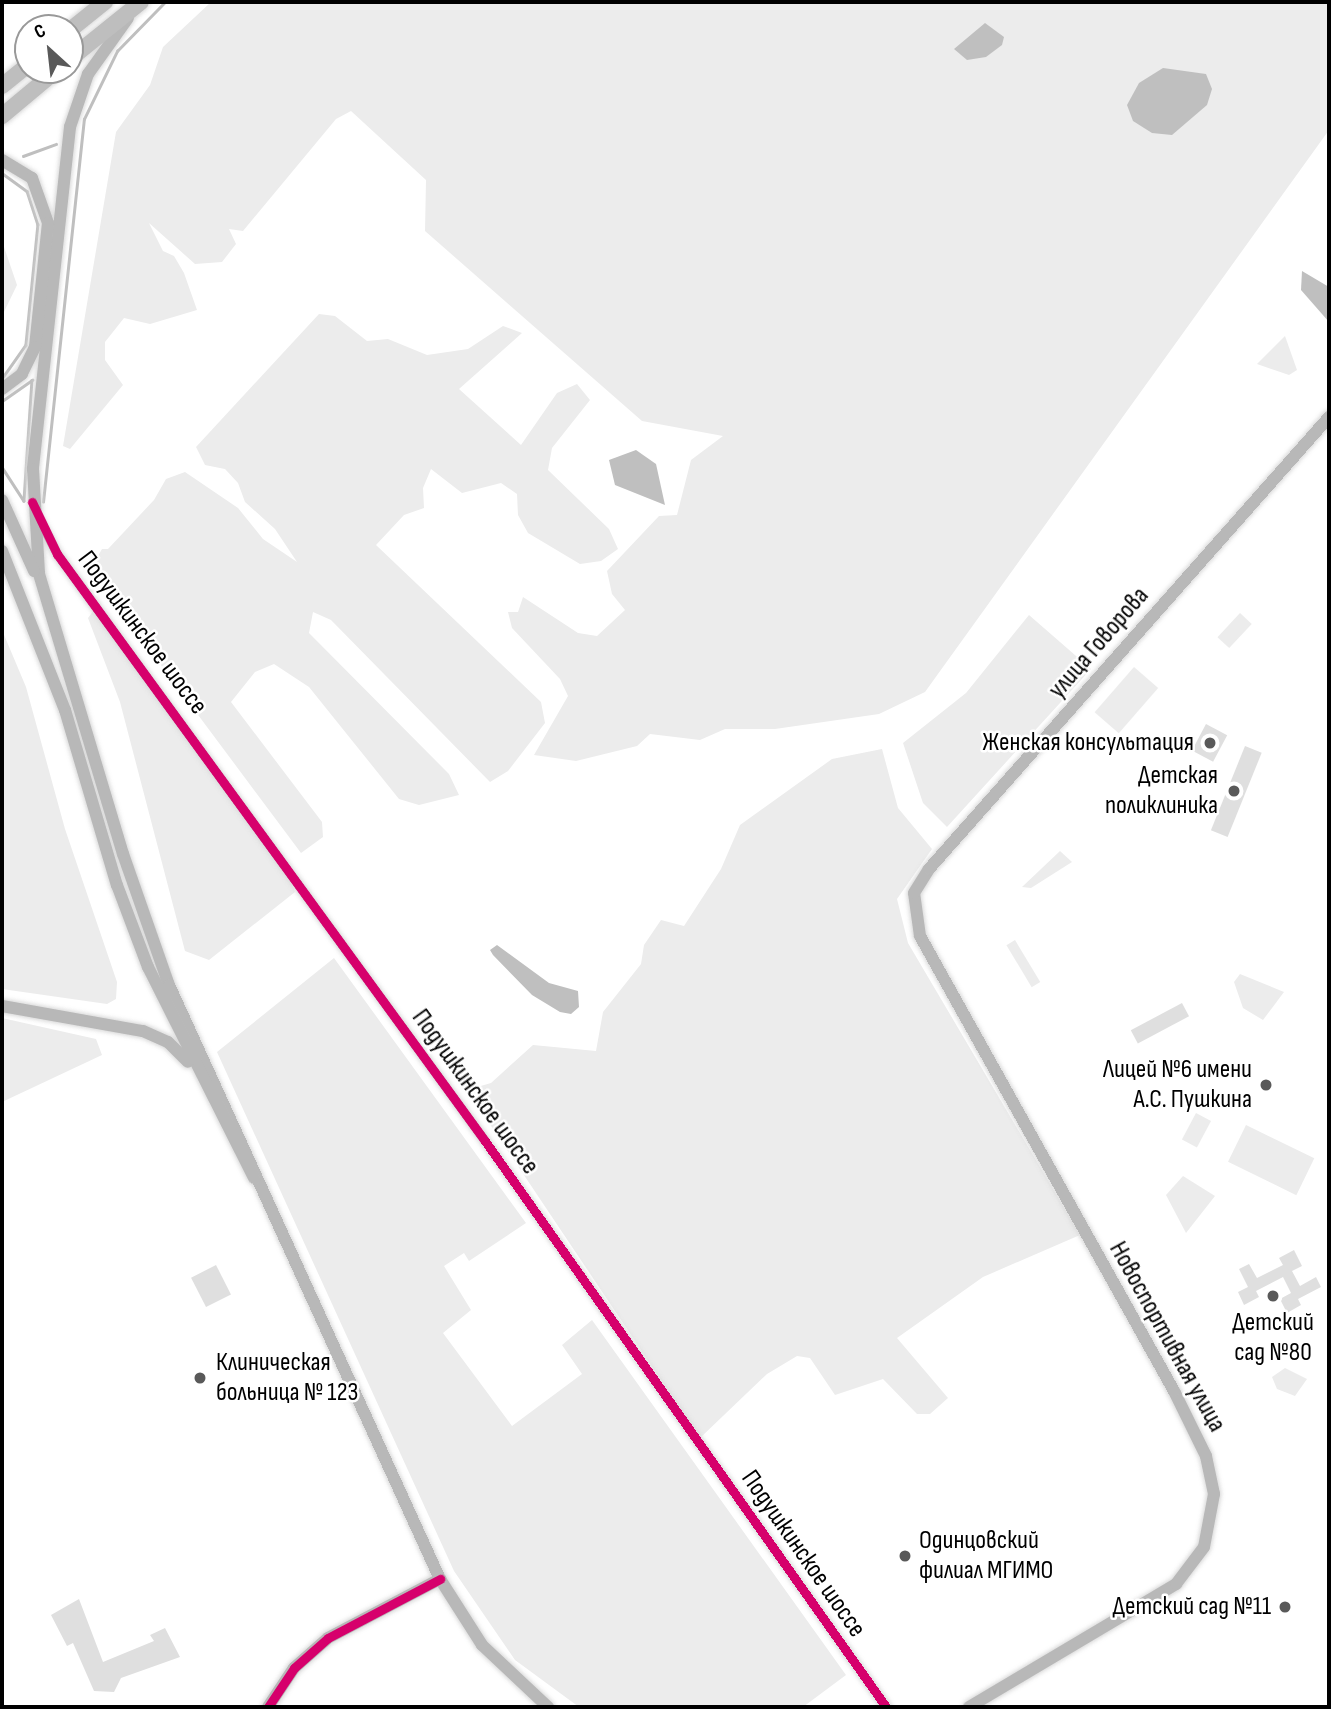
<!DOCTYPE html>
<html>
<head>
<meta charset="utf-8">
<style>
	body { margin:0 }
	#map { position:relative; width:1331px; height:1709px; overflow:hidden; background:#fff; font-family:"Sofia Sans Condensed",sans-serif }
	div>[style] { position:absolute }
	.green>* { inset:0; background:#ececec; transform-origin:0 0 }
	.water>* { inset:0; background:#bfbfbf }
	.stream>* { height:2.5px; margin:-1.25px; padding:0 1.25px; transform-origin:1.25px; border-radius:1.25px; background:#bfbfbf }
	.building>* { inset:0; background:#dfdfdf; transform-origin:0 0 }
	.roads { filter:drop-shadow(0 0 2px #dbdbdb) drop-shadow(0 0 2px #dbdbdb) }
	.street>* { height:9px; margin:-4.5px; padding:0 4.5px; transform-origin:4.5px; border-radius:4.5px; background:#bebebe }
	.secondary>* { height:12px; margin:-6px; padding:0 6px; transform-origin:6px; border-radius:6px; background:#b8b8b8 }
	.highway>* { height:16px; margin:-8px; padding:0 8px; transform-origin:8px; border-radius:8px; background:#bebebe }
	.cycleway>* { height:9px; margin:-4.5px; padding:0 4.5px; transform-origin:4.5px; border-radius:4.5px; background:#d6006c }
	.dots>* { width:19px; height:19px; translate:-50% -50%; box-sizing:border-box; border:4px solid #fff; border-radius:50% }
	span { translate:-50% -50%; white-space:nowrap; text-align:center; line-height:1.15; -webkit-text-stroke:5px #fff; paint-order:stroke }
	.street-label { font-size:26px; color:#000 }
	.poi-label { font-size:26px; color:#000 }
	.right { translate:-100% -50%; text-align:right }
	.left { translate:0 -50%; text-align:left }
	.frame { position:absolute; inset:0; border:4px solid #000; pointer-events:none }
	.north { position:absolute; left:14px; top:14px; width:70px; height:70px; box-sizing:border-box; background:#fff; border:2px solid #999; border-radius:50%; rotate:333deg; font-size:19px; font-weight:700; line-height:28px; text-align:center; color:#000 }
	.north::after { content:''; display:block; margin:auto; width:24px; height:32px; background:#595959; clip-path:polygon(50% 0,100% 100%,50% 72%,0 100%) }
</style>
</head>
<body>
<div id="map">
	<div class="green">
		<div style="clip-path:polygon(211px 2px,1329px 2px,1329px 130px,925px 692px,879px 714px,775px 729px,725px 729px,700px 740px,650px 734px,637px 746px,576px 761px,534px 755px,568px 696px,560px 679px,512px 628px,508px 612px,518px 612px,523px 597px,578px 633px,597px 636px,625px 610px,612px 594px,607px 571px,659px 516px,677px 515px,691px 460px,723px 436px,642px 421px,425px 231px,426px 180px,351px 111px,336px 119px,243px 231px,229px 229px,236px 244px,222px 262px,195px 264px,149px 223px,163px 251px,174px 256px,184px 273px,197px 310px,150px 324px,124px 318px,105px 342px,105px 360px,123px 385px,70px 449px,63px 446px,116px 132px,150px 85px,163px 47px)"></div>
		<div style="clip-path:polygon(2px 241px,17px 285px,2px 316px)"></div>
		<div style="clip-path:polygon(319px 314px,335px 316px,367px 341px,388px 339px,427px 355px,468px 349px,503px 326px,522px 333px,459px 389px,521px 445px,557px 393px,577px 384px,590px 400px,552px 448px,548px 470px,609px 529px,618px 549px,601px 561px,580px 564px,528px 533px,518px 515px,517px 494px,501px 483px,462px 493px,431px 469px,423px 488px,424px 508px,404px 515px,376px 545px,541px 702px,545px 723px,508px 771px,490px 782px,331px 620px,313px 612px,309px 633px,449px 774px,459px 795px,419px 805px,399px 799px,309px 687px,274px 664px,255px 672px,231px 702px,322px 822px,323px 837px,301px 853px,90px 570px,102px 549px,108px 549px,154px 500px,166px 479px,185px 472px,238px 508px,263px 539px,297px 562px,275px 529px,245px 502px,238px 483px,225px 469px,205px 465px,196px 447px)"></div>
		<div style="clip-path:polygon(1285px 336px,1297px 370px,1289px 375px,1257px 364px)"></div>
		<div style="clip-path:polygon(94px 610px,288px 875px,295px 892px,209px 960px,185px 951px,120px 702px,88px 618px)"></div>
		<div style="left:1240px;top:613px;width:16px;height:33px;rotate:43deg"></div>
		<div style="clip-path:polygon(1029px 615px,1091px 669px,947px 827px,923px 803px,903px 743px,966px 693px)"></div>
		<div style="clip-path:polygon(2px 630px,26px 687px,65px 829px,117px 982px,116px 999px,107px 1004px,2px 989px)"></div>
		<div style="left:1134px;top:667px;width:32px;height:60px;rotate:41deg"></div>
		<div style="clip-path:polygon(882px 749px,898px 808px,932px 849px,897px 899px,908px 943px,1080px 1235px,983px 1277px,897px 1338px,948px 1398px,930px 1414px,917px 1414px,883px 1379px,835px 1395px,810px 1358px,797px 1356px,767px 1374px,700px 1438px,467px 1090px,491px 1083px,533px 1045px,596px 1051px,603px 1012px,641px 964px,644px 945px,661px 920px,684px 926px,721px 869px,740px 825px,832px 759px)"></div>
		<div style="clip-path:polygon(1060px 851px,1072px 862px,1031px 888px,1022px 887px)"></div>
		<div style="left:1015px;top:940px;width:49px;height:10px;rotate:59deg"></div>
		<div style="clip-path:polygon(334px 958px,526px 1223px,469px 1261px,464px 1253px,444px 1266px,471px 1310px,443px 1333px,512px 1426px,582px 1374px,562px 1345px,592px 1320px,846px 1675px,803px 1707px,579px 1707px,515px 1660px,454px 1571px,217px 1052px)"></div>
		<div style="clip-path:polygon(1240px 974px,1284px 992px,1263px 1020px,1243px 1008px,1234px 982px)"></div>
		<div style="clip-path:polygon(2px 1018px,96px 1039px,102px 1055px,2px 1102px)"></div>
		<div style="left:1196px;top:1113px;width:17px;height:30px;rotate:28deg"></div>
		<div style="left:1246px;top:1125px;width:76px;height:41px;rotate:26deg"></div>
		<div style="clip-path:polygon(1183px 1176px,1215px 1196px,1186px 1233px,1166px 1195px)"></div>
		<div style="clip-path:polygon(1285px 1368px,1307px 1379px,1295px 1396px,1277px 1389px,1272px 1377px)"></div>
	</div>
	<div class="water">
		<div style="clip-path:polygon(985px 23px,1004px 37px,1002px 45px,986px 57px,967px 60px,954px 49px)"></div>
		<div style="clip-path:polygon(1163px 68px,1206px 74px,1212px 89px,1207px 105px,1172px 135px,1152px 133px,1133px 121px,1127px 105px,1139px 83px)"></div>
		<div style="clip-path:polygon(1302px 271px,1329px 287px,1329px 322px,1301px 290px)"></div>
		<div style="clip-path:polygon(636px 450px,656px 464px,665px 505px,615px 485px,609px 460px)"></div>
		<div style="clip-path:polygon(497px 945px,549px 983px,578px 991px,579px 1007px,571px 1014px,560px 1012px,532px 995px,493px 955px,490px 950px)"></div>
	</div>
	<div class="stream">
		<div style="left:23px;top:156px;width:35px;rotate:-20deg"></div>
		<div style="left:2px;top:173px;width:31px;rotate:36deg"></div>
		<div style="left:27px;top:191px;width:35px;rotate:72deg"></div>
		<div style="left:38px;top:224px;width:122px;rotate:95.7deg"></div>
		<div style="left:26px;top:345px;width:42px;rotate:125.2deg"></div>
		<div style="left:2px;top:401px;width:37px;rotate:-35deg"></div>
		<div style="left:32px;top:380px;width:121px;rotate:93.8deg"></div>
		<div style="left:2px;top:467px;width:40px;rotate:57.1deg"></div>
		<div style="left:43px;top:502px;width:385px;rotate:-83.9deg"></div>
		<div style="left:84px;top:119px;width:76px;rotate:-64.1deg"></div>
		<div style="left:117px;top:51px;width:69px;rotate:-45.6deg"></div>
	</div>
	<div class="building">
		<div style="left:1206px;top:724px;width:24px;height:30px;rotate:28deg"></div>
		<div style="left:1245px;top:746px;width:18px;height:91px;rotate:22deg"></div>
		<div style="left:1182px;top:1003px;width:15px;height:58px;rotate:62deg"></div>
		<div style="clip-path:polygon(1294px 1250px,1302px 1266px,1292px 1271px,1300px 1286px,1316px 1277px,1321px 1287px,1298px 1299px,1301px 1305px,1287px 1313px,1280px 1299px,1291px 1293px,1283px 1277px,1256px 1291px,1259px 1297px,1244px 1305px,1238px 1292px,1248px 1287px,1239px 1269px,1249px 1264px,1257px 1278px,1283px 1265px,1279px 1258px)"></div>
		<div style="left:216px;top:1265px;width:33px;height:28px;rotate:63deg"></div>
		<div style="clip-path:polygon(79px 1599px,103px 1662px,154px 1641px,150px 1635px,165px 1628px,180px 1657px,121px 1678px,114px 1692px,94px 1691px,73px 1643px,67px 1646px,51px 1615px)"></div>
	</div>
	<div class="roads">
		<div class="street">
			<div style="left:38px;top:518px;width:41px;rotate:62.2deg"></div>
			<div style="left:57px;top:554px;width:726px;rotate:53.9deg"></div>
			<div style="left:485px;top:1141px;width:694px;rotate:54.68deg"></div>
		</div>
		<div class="secondary">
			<div style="left:128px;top:18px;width:69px;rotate:125.5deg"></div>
			<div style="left:88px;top:74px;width:56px;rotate:108.8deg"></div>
			<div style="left:70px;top:127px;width:344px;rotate:96.2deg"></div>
			<div style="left:33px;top:469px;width:105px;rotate:86.7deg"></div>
			<div style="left:39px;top:574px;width:292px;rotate:73.3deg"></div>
			<div style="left:123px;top:854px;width:139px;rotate:70.7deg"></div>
			<div style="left:169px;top:985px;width:653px;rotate:65.48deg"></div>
			<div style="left:440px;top:1579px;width:78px;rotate:57.5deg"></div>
			<div style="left:482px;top:1645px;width:91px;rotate:43.2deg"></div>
			<div style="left:2px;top:160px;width:35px;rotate:31deg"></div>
			<div style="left:32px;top:178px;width:48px;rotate:70.4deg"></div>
			<div style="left:48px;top:223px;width:125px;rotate:96deg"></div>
			<div style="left:35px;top:347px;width:30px;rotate:116deg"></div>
			<div style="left:22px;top:374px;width:25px;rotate:143deg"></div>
			<div style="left:2px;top:500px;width:78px;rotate:65.7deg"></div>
			<div style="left:2px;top:551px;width:171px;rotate:68.4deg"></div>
			<div style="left:65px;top:710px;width:183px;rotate:73.5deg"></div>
			<div style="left:117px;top:885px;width:88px;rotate:69.3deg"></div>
			<div style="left:148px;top:967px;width:236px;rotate:63.3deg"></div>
			<div style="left:2px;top:1006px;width:143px;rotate:10.1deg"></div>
			<div style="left:143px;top:1031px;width:27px;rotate:24deg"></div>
			<div style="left:168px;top:1042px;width:28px;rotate:45deg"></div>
			<div style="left:268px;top:1707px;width:47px;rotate:-56.3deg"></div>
			<div style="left:294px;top:1668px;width:45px;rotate:-41.4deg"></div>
			<div style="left:328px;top:1638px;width:127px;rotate:-27.8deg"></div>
			<div style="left:969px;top:1707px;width:241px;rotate:-30.7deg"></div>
			<div style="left:1176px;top:1584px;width:46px;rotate:-52.9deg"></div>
			<div style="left:1204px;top:1547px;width:54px;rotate:-79.3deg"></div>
			<div style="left:1214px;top:1494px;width:39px;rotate:-102deg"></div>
			<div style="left:1206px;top:1456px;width:72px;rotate:-116.2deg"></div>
			<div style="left:1174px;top:1391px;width:521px;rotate:-119.17deg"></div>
			<div style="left:920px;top:936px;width:43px;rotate:-97.9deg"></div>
			<div style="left:914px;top:893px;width:28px;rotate:-58deg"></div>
			<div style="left:929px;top:869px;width:604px;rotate:-48.49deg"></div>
		</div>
		<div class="highway">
			<div style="left:70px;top:30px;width:45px;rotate:-38.7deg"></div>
			<div style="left:70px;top:59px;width:91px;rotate:-38.8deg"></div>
			<div style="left:2px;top:86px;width:33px;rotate:-39deg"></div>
			<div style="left:2px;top:116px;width:72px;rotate:-39.9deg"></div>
		</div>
	</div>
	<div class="cycleway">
		<div style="left:32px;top:502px;width:58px;rotate:64.3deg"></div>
		<div style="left:57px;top:554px;width:726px;rotate:53.9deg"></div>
		<div style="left:485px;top:1141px;width:694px;rotate:54.68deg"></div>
		<div style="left:268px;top:1707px;width:47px;rotate:-56.3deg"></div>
		<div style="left:294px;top:1668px;width:45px;rotate:-41.4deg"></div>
		<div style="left:328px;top:1638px;width:127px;rotate:-27.8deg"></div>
	</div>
	<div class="dots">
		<div style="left:1210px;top:743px;background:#595959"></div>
		<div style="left:1234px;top:791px;background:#595959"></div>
		<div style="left:1266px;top:1085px;background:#595959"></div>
		<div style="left:1273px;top:1296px;background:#595959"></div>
		<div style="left:200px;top:1378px;background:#595959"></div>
		<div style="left:905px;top:1556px;background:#595959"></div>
		<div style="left:1285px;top:1607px;background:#595959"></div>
	</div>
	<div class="street-label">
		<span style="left:142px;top:633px;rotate:53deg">Подушкинское шоссе</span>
		<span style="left:1099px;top:643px;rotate:-49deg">улица Говорова</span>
		<span style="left:475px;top:1092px;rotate:54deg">Подушкинское шоссе</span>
		<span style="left:1167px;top:1337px;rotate:61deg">Новоспортивная улица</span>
		<span style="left:803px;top:1554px;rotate:55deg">Подушкинское шоссе</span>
	</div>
	<div class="poi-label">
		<span class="right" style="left:1194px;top:743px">Женская консультация</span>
		<span class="right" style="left:1218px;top:791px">Детская<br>поликлиника</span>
		<span class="right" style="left:1252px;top:1085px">Лицей №6 имени<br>А.С. Пушкина</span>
		<span style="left:1273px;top:1338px">Детский<br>сад №80</span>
		<span class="left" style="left:216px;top:1378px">Клиническая<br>больница № 123</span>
		<span class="left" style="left:919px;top:1556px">Одинцовский<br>филиал МГИМО</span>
		<span class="right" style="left:1271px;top:1607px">Детский сад №11</span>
	</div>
	<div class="frame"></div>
	<div class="north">С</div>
</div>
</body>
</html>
